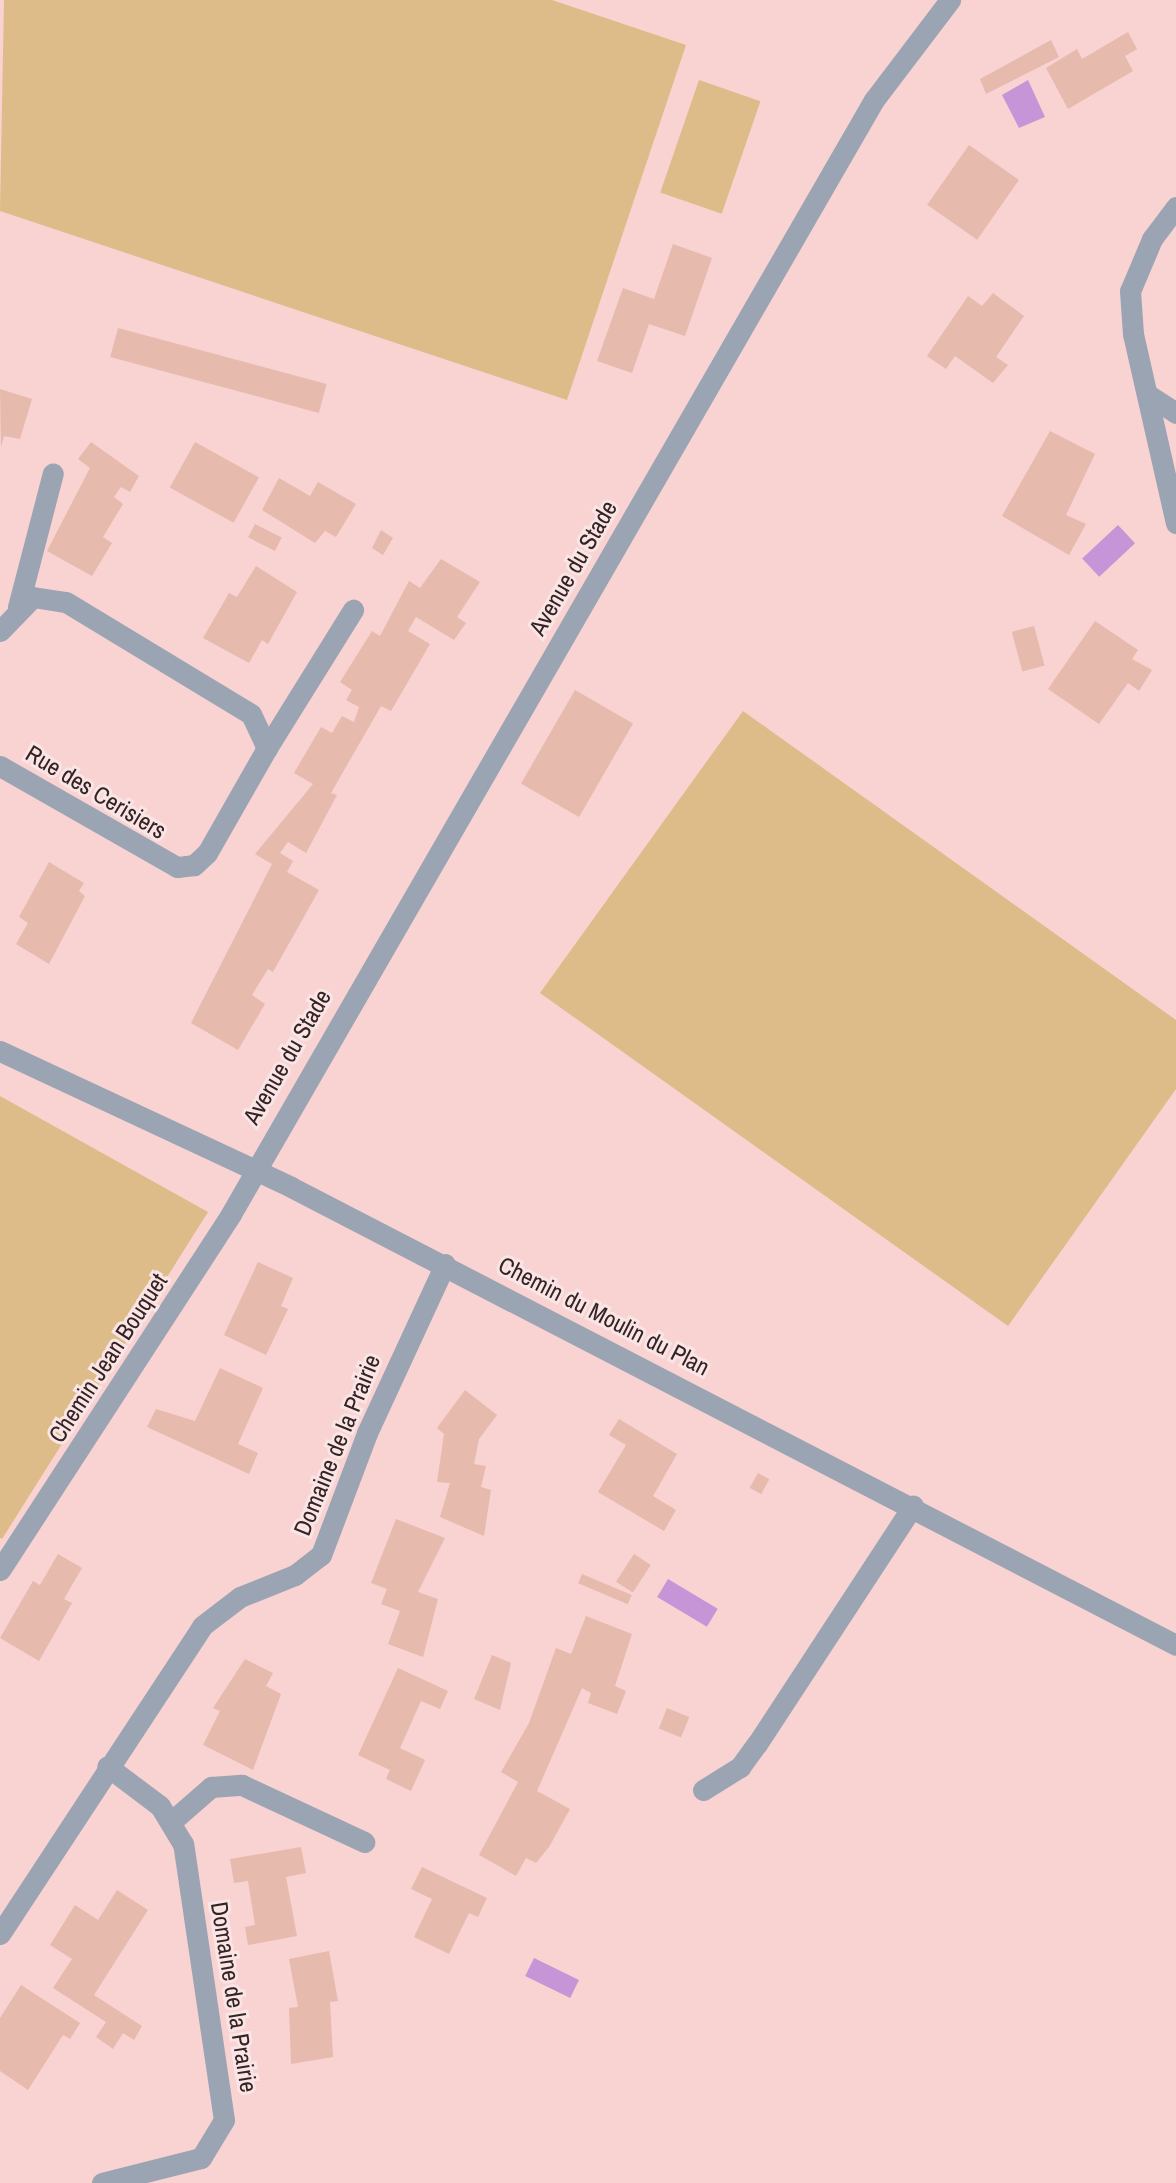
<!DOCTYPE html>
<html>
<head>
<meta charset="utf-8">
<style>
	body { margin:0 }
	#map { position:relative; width:1176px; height:2183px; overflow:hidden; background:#f9d2d2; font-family:"Archivo Narrow",sans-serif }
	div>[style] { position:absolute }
	.green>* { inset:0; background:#debc89; transform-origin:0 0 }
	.water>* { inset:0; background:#c695d7; transform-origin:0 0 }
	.building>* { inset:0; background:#e6baac; transform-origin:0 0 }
	.minor>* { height:21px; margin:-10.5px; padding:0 10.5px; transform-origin:10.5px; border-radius:10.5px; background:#9aa4b3 }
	span { translate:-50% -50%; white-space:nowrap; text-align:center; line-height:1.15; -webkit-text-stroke:6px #f9e5e5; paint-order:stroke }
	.street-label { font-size:24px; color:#352323 }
</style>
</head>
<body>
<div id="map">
	<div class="green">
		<div style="clip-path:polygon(4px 0,552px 0,686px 45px,567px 400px,0 211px)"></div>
		<div style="left:699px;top:80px;width:65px;height:119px;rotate:19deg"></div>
		<div style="clip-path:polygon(743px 711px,1176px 1020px,1176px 1089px,1008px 1326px,540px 993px)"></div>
		<div style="clip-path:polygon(0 1096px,208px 1212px,2px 1539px,0 1538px)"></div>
	</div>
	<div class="water">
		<div style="clip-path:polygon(1028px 80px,1045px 117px,1019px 128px,1002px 95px)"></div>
		<div style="left:1118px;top:525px;width:25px;height:49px;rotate:47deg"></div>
		<div style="left:668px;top:1579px;width:58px;height:21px;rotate:31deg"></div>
		<div style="left:534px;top:1958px;width:50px;height:20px;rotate:26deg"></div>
	</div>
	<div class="building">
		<div style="clip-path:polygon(1128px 32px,1137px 49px,1125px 56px,1133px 71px,1068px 109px,1046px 68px,1077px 49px,1082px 59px)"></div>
		<div style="clip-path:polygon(1051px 40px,1059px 57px,986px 94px,980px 79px)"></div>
		<div style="left:969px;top:145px;width:61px;height:73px;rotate:35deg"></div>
		<div style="clip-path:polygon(673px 244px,712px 258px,685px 336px,649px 324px,632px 373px,597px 361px,623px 288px,654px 299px)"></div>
		<div style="clip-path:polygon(993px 293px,1024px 316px,996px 357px,1008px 365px,993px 383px,955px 356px,946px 369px,927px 356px,968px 296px,982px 306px)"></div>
		<div style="left:118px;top:328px;width:216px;height:30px;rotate:15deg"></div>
		<div style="clip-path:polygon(0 389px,32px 399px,20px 439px,4px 436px,1px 447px)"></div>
		<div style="clip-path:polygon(1050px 431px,1095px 454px,1066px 515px,1086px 524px,1069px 555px,1002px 516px)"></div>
		<div style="clip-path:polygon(91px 442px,139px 476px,130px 492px,121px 487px,114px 497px,123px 504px,103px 537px,112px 543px,92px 576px,47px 551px,90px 468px,78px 459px)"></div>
		<div style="left:195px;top:442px;width:73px;height:52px;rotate:29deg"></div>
		<div style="clip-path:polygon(279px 478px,310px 496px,318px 482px,356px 504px,336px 537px,325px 531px,315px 543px,262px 510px)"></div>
		<div style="left:255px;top:524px;width:30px;height:15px;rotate:27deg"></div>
		<div style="clip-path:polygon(381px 530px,393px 538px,383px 555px,372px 548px)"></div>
		<div style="clip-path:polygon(441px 559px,480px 582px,457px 617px,466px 623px,454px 640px,416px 617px,408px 631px,430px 644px,391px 711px,381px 706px,331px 793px,337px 795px,306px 853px,288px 842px,280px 853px,293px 861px,287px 872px,319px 890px,273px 972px,268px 969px,252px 995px,265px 1004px,238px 1050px,191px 1023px,272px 864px,255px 854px,313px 784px,294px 773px,321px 727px,332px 733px,342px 716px,354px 722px,359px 707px,346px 700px,352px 690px,340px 682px,372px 631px,380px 636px,409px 581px,420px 588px)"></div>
		<div style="clip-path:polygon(256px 566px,297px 592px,268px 644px,262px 640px,249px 663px,203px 638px,229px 593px,237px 597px)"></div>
		<div style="clip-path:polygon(1095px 621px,1138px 650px,1132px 659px,1152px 670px,1139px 691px,1128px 683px,1099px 724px,1048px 689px)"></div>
		<div style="left:1034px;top:626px;width:41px;height:23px;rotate:75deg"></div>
		<div style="left:575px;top:690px;width:67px;height:108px;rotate:30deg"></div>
		<div style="clip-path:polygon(49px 862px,84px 883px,79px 891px,85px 896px,49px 964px,16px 944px,28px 923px,19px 917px)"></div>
		<div style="clip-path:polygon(258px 1262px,293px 1278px,281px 1306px,288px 1309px,266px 1355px,224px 1335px)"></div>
		<div style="clip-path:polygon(220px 1368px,263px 1388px,238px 1444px,258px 1453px,249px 1474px,147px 1427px,156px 1409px,195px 1421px)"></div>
		<div style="clip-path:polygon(465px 1390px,497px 1415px,479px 1439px,474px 1464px,486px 1466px,481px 1487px,491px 1490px,484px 1536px,440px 1517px,450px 1483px,437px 1482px,444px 1434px,437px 1428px)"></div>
		<div style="clip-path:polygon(619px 1419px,677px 1454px,653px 1496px,676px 1510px,664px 1531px,598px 1492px,626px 1445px,609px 1435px)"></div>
		<div style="left:758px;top:1473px;width:13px;height:17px;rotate:29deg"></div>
		<div style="clip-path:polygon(396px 1519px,445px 1538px,418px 1592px,438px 1599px,423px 1657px,388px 1644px,400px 1611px,381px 1604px,387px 1589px,371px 1583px)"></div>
		<div style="clip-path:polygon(58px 1554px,82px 1568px,64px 1599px,72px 1603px,39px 1661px,0 1638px,33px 1581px,40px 1585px)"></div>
		<div style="left:634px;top:1554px;width:20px;height:33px;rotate:33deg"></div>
		<div style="left:582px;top:1574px;width:54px;height:10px;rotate:23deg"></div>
		<div style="clip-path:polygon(586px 1616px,632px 1634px,615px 1686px,626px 1691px,617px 1714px,588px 1703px,591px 1693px,582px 1688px,537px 1791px,570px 1809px,549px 1847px,536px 1863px,526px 1858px,516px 1876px,479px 1855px,518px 1782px,501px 1772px,529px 1723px,556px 1648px,571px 1654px)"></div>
		<div style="clip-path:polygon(492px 1655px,511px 1663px,500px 1710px,474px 1699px)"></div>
		<div style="clip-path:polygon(245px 1659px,273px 1673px,266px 1686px,281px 1694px,253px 1770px,203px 1745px,220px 1711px,213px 1708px)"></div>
		<div style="clip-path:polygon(398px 1668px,448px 1691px,440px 1709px,421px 1701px,400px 1748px,425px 1760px,411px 1791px,386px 1779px,390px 1770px,358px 1755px)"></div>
		<div style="left:667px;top:1708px;width:24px;height:22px;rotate:22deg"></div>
		<div style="clip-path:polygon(301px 1847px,306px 1873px,286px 1877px,297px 1936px,248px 1945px,245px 1927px,255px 1925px,248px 1881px,234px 1883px,230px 1859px)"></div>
		<div style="clip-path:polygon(422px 1867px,487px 1898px,478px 1917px,469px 1913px,449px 1954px,414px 1937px,432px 1899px,411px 1889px)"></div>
		<div style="clip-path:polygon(117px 1890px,148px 1910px,94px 1995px,142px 2026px,134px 2040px,123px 2033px,113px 2049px,96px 2037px,106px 2022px,53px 1988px,72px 1959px,50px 1945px,75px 1905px,98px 1920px)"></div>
		<div style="clip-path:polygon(329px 1951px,338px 2001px,330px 2002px,333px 2057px,291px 2064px,289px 2008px,298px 2007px,289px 1959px)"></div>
		<div style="clip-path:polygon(21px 1985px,80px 2023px,70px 2039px,63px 2035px,28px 2090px,0 2071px,0 2018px)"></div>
	</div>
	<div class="minor">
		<div style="left:1176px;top:207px;width:40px;rotate:127deg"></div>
		<div style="left:1152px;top:239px;width:56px;rotate:112.9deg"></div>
		<div style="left:1130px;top:291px;width:43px;rotate:86deg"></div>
		<div style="left:1133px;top:334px;width:194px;rotate:77.2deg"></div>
		<div style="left:1150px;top:396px;width:31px;rotate:33deg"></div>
		<div style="left:18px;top:607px;width:138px;rotate:-75.4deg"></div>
		<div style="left:0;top:631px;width:47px;rotate:-45.9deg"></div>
		<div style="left:33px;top:597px;width:33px;rotate:9deg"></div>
		<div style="left:66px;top:602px;width:216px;rotate:31.2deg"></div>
		<div style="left:251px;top:714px;width:38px;rotate:65deg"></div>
		<div style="left:267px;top:748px;width:121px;rotate:119.7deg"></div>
		<div style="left:207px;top:853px;width:18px;rotate:137deg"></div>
		<div style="left:194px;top:865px;width:17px;rotate:173deg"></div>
		<div style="left:177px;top:867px;width:204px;rotate:-150.3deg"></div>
		<div style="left:267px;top:748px;width:163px;rotate:-58.1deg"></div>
		<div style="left:0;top:1051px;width:321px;rotate:25deg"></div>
		<div style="left:291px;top:1187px;width:996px;rotate:27.36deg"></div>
		<div style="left:0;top:1570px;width:424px;rotate:-57deg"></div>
		<div style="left:231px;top:1214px;width:1286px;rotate:-60.01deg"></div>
		<div style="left:874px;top:100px;width:126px;rotate:-52.8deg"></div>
		<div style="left:703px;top:1790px;width:44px;rotate:-31.9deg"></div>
		<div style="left:740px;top:1767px;width:29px;rotate:-54deg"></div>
		<div style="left:757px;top:1744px;width:285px;rotate:-56.8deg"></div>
		<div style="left:172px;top:1821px;width:52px;rotate:-41.1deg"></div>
		<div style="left:211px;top:1787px;width:31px;rotate:-4deg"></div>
		<div style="left:242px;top:1785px;width:135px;rotate:25deg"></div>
		<div style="left:0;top:1934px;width:368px;rotate:-56.7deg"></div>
		<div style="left:202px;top:1626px;width:48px;rotate:-37.3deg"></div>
		<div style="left:240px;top:1597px;width:59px;rotate:-21.8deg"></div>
		<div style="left:295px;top:1575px;width:33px;rotate:-38deg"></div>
		<div style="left:321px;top:1555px;width:130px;rotate:-69.3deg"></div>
		<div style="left:367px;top:1433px;width:186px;rotate:-65.2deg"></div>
		<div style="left:102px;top:2183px;width:102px;rotate:-14.2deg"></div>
		<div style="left:201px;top:2158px;width:44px;rotate:-58.8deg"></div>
		<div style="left:224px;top:2120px;width:279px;rotate:-98.4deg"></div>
		<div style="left:183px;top:1844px;width:44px;rotate:-121.2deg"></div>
		<div style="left:160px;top:1806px;width:66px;rotate:-143deg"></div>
	</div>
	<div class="street-label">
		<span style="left:573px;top:568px;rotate:-60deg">Avenue du Stade</span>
		<span style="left:96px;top:792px;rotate:31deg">Rue des Cerisiers</span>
		<span style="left:287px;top:1057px;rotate:-60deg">Avenue du Stade</span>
		<span style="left:604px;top:1316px;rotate:27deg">Chemin du Moulin du Plan</span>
		<span style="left:108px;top:1358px;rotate:-57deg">Chemin Jean Bouquet</span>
		<span style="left:337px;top:1445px;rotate:-68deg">Domaine de la Prairie</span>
		<span style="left:234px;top:1997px;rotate:81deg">Domaine de la Prairie</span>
	</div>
</div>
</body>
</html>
